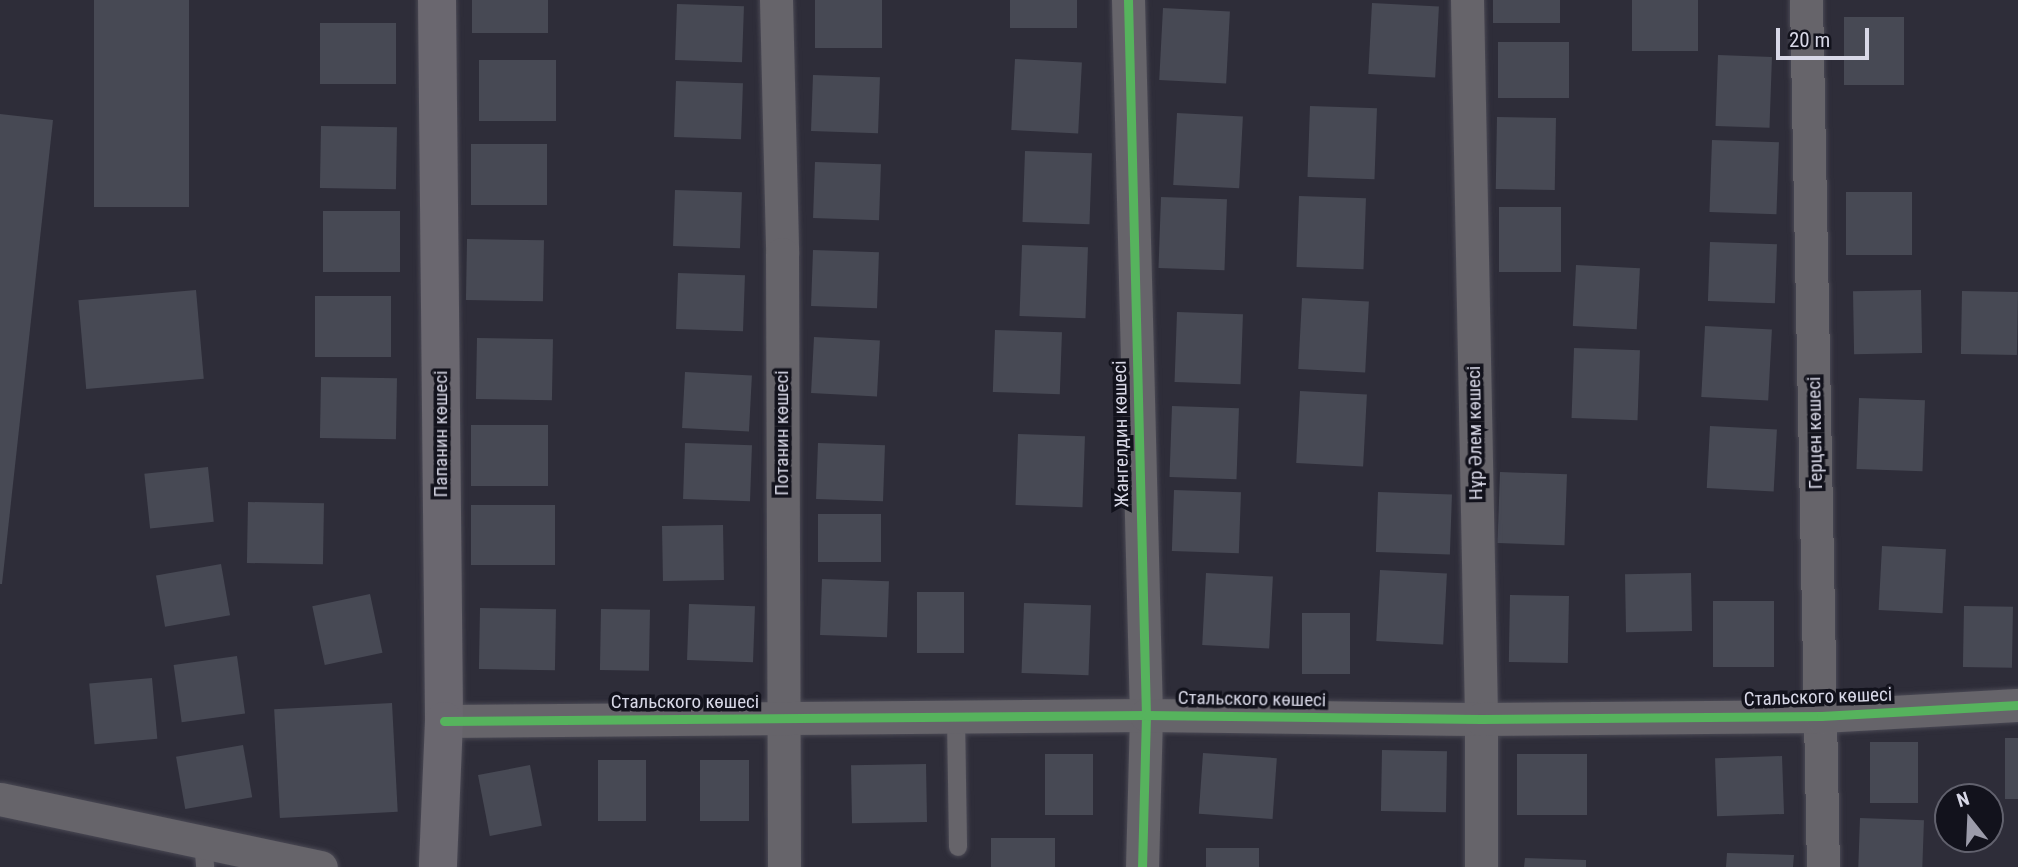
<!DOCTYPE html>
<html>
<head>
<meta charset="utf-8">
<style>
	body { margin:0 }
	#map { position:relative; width:2018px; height:867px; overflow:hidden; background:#2e2d39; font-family:"Roboto Condensed",sans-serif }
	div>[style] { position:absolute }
	.building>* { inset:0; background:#474954; transform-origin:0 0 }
	.roads { filter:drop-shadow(0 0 2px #4a4954) drop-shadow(0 0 2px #4a4954) }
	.service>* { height:18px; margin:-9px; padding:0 9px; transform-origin:9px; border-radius:9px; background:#66646a }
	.minor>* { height:33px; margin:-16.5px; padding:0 16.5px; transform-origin:16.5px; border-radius:16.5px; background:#66646a }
	.secondary>* { height:38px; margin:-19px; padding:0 19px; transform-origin:19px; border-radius:19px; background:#6a676f }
	.cycleway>* { height:9px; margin:-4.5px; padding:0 4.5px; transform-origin:4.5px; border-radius:4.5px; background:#56b35d }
	span { translate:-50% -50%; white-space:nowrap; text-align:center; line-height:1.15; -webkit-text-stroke:7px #12121c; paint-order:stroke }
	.street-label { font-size:19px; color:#d8d8e7 }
	.north { position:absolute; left:1934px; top:783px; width:70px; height:70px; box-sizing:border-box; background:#12121c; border:2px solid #61616d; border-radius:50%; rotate:342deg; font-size:19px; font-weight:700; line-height:28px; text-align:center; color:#d8d8e7 }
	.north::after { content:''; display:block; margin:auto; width:24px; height:32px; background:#9c9caa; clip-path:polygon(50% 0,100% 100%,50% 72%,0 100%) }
	.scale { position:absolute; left:1776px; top:28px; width:93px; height:32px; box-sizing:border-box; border:4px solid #d8d8e7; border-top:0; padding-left:9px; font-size:21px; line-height:24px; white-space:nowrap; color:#d8d8e7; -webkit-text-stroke:5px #12121c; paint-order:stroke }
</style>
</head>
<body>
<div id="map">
	<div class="building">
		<div style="left:94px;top:0;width:95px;height:207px"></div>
		<div style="left:472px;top:0;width:76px;height:33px"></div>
		<div style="left:815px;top:0;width:67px;height:48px"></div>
		<div style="left:1010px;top:0;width:67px;height:28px"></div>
		<div style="left:1493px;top:0;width:67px;height:23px"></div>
		<div style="left:1632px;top:0;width:66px;height:51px"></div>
		<div style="left:1372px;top:3px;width:67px;height:71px;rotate:3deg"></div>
		<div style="left:677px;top:4px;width:67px;height:56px;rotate:2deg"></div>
		<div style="left:1163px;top:8px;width:67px;height:72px;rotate:3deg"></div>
		<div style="left:1904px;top:17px;width:68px;height:60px;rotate:90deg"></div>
		<div style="left:320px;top:23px;width:76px;height:61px"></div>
		<div style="left:1569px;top:42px;width:56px;height:71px;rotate:90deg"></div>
		<div style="left:1718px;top:55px;width:54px;height:71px;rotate:2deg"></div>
		<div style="left:1015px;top:59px;width:67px;height:71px;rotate:3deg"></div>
		<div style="left:479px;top:60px;width:77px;height:61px"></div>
		<div style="left:813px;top:75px;width:67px;height:56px;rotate:2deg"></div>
		<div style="left:676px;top:81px;width:67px;height:56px;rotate:2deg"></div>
		<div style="left:1310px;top:106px;width:67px;height:71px;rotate:2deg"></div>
		<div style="left:1177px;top:113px;width:66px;height:72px;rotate:3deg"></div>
		<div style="clip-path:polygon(0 114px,53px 120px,2px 584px,0 584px)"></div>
		<div style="left:1497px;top:117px;width:59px;height:72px;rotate:1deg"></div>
		<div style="left:321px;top:126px;width:76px;height:62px;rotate:1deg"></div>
		<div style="left:1712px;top:140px;width:67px;height:72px;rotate:2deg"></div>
		<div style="left:471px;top:144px;width:76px;height:61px"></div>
		<div style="left:1025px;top:151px;width:67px;height:71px;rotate:2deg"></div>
		<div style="left:815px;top:162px;width:66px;height:56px;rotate:2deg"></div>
		<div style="left:675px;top:190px;width:67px;height:56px;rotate:2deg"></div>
		<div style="left:1912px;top:192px;width:63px;height:66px;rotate:90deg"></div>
		<div style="left:1299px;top:196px;width:67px;height:71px;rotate:2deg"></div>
		<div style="left:1161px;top:197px;width:66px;height:71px;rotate:2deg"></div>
		<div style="left:1499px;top:207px;width:62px;height:65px"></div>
		<div style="left:323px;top:211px;width:77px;height:61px"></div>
		<div style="left:467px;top:239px;width:77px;height:61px;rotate:1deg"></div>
		<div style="left:1710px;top:242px;width:67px;height:59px;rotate:2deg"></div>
		<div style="left:1022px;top:245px;width:66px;height:71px;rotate:2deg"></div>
		<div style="left:813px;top:250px;width:66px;height:56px;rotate:2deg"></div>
		<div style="left:1576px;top:265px;width:64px;height:61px;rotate:3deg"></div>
		<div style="left:678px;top:273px;width:67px;height:56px;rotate:2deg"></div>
		<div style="left:196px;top:290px;width:89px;height:118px;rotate:85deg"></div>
		<div style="left:1921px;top:290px;width:63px;height:68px;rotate:89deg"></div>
		<div style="left:1962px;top:291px;width:56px;height:63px;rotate:1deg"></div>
		<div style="left:315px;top:296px;width:76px;height:61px"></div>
		<div style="left:1302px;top:298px;width:67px;height:71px;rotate:3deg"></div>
		<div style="left:1177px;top:312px;width:66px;height:70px;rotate:2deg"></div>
		<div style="left:1705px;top:326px;width:67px;height:71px;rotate:3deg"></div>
		<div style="left:995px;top:330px;width:67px;height:62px;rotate:2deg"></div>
		<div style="left:814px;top:337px;width:66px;height:56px;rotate:3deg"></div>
		<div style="left:477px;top:338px;width:76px;height:61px;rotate:1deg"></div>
		<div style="left:1574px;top:348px;width:66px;height:70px;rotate:2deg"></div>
		<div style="left:685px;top:372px;width:67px;height:56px;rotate:3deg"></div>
		<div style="left:321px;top:377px;width:76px;height:61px;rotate:1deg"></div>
		<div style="left:1300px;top:391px;width:67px;height:72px;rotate:3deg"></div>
		<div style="left:1859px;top:398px;width:66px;height:71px;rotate:2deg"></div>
		<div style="left:1172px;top:406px;width:67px;height:71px;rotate:2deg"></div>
		<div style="left:471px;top:425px;width:77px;height:61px"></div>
		<div style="left:1710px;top:426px;width:67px;height:62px;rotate:3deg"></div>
		<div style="left:1018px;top:434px;width:67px;height:71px;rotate:2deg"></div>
		<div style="left:685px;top:443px;width:67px;height:56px;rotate:2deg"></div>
		<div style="left:818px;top:443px;width:67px;height:56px;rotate:2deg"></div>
		<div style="left:208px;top:467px;width:55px;height:64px;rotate:84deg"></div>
		<div style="left:1500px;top:472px;width:67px;height:71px;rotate:2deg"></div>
		<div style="left:1174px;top:490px;width:67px;height:61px;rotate:2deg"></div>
		<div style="left:1378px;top:492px;width:74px;height:60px;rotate:2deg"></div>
		<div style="left:248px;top:502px;width:76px;height:61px;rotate:1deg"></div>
		<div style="left:471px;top:505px;width:84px;height:60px"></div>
		<div style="left:818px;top:514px;width:63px;height:48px"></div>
		<div style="left:723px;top:525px;width:55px;height:61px;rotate:89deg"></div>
		<div style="left:1882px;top:546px;width:64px;height:64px;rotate:3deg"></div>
		<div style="left:221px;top:564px;width:52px;height:66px;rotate:80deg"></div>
		<div style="left:1380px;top:570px;width:67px;height:71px;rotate:3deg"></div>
		<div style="left:1206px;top:573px;width:67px;height:72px;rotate:3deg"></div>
		<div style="left:1691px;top:573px;width:58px;height:66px;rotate:89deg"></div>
		<div style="left:822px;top:579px;width:67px;height:56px;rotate:2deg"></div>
		<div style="left:917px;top:592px;width:47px;height:61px"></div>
		<div style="left:370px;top:594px;width:60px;height:59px;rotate:78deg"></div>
		<div style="left:1510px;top:595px;width:59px;height:67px;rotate:1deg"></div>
		<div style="left:1774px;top:601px;width:66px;height:61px;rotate:90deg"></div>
		<div style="left:1024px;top:603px;width:67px;height:70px;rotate:2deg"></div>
		<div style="left:689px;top:604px;width:66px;height:56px;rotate:2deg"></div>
		<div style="left:1964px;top:606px;width:49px;height:61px;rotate:1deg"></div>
		<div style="left:480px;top:608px;width:76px;height:61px;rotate:1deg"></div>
		<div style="left:601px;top:609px;width:49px;height:61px;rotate:1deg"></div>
		<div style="left:1302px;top:613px;width:48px;height:61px"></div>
		<div style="left:237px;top:656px;width:58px;height:64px;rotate:82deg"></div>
		<div style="left:152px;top:678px;width:61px;height:63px;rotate:85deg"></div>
		<div style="left:392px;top:703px;width:109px;height:118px;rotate:87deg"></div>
		<div style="left:2005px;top:738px;width:13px;height:61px"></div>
		<div style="left:1870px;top:742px;width:48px;height:61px"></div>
		<div style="left:243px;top:745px;width:53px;height:68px;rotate:80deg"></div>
		<div style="left:1382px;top:750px;width:65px;height:61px;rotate:1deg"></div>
		<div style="left:1203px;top:753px;width:74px;height:61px;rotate:4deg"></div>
		<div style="left:1045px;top:754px;width:48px;height:61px"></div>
		<div style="left:1517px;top:754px;width:70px;height:61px"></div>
		<div style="left:1782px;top:756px;width:58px;height:67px;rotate:88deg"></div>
		<div style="left:598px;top:760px;width:48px;height:61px"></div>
		<div style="left:700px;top:760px;width:49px;height:61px"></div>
		<div style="left:926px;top:764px;width:58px;height:75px;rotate:89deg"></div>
		<div style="left:530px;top:765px;width:62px;height:53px;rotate:79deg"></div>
		<div style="left:1860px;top:818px;width:64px;height:49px;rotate:2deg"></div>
		<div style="left:991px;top:838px;width:64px;height:29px"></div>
		<div style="left:1259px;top:848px;width:19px;height:53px;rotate:90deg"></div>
		<div style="clip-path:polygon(1727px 853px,1794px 855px,1793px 867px,1726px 867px)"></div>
		<div style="clip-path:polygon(1525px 858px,1586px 860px,1586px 867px,1524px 867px)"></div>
	</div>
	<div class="roads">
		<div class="service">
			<div style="left:956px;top:717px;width:130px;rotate:89.1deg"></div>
			<div style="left:203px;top:842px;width:25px;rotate:85deg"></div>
		</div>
		<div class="minor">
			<div style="left:776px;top:0;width:254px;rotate:88.6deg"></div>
			<div style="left:782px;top:254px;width:613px;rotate:89.81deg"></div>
			<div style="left:1128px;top:0;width:715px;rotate:88.56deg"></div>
			<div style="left:1146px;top:715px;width:152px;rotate:91.5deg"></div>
			<div style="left:1467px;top:0;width:719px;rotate:88.88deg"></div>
			<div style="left:1481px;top:719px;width:148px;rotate:90deg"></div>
			<div style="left:1806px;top:0;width:867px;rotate:88.88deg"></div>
			<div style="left:444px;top:721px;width:702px;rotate:-0.49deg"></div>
			<div style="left:1146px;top:715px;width:335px;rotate:0.7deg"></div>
			<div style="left:1481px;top:719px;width:340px;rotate:-0.5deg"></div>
			<div style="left:1821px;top:716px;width:197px;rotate:-3.2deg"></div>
			<div style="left:0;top:799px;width:328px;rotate:12deg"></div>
		</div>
		<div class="secondary">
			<div style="left:437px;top:0;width:721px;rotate:89.44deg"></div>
			<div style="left:444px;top:721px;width:146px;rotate:92.4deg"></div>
		</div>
	</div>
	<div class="cycleway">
		<div style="left:1128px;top:0;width:715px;rotate:88.56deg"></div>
		<div style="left:1146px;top:715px;width:152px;rotate:91.5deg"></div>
		<div style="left:444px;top:721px;width:702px;rotate:-0.49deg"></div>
		<div style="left:1146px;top:715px;width:335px;rotate:0.7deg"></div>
		<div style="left:1481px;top:719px;width:340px;rotate:-0.5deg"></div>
		<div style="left:1821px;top:716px;width:197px;rotate:-3.2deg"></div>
	</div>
	<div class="street-label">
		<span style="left:782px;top:433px;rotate:-90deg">Потанин көшесі</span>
		<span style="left:1475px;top:433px;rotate:-91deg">Нұр Әлем көшесі</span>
		<span style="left:1815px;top:433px;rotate:-91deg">Герцен көшесі</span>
		<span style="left:441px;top:434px;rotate:-90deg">Папанин көшесі</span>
		<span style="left:1121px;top:434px;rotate:-91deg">Жангелдин көшесі</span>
		<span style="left:1818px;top:697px;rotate:-2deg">Стальского көшесі</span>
		<span style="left:1252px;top:699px;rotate:1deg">Стальского көшесі</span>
		<span style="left:685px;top:702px">Стальского көшесі</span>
	</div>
	<div class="north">N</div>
	<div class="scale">20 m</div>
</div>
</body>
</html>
